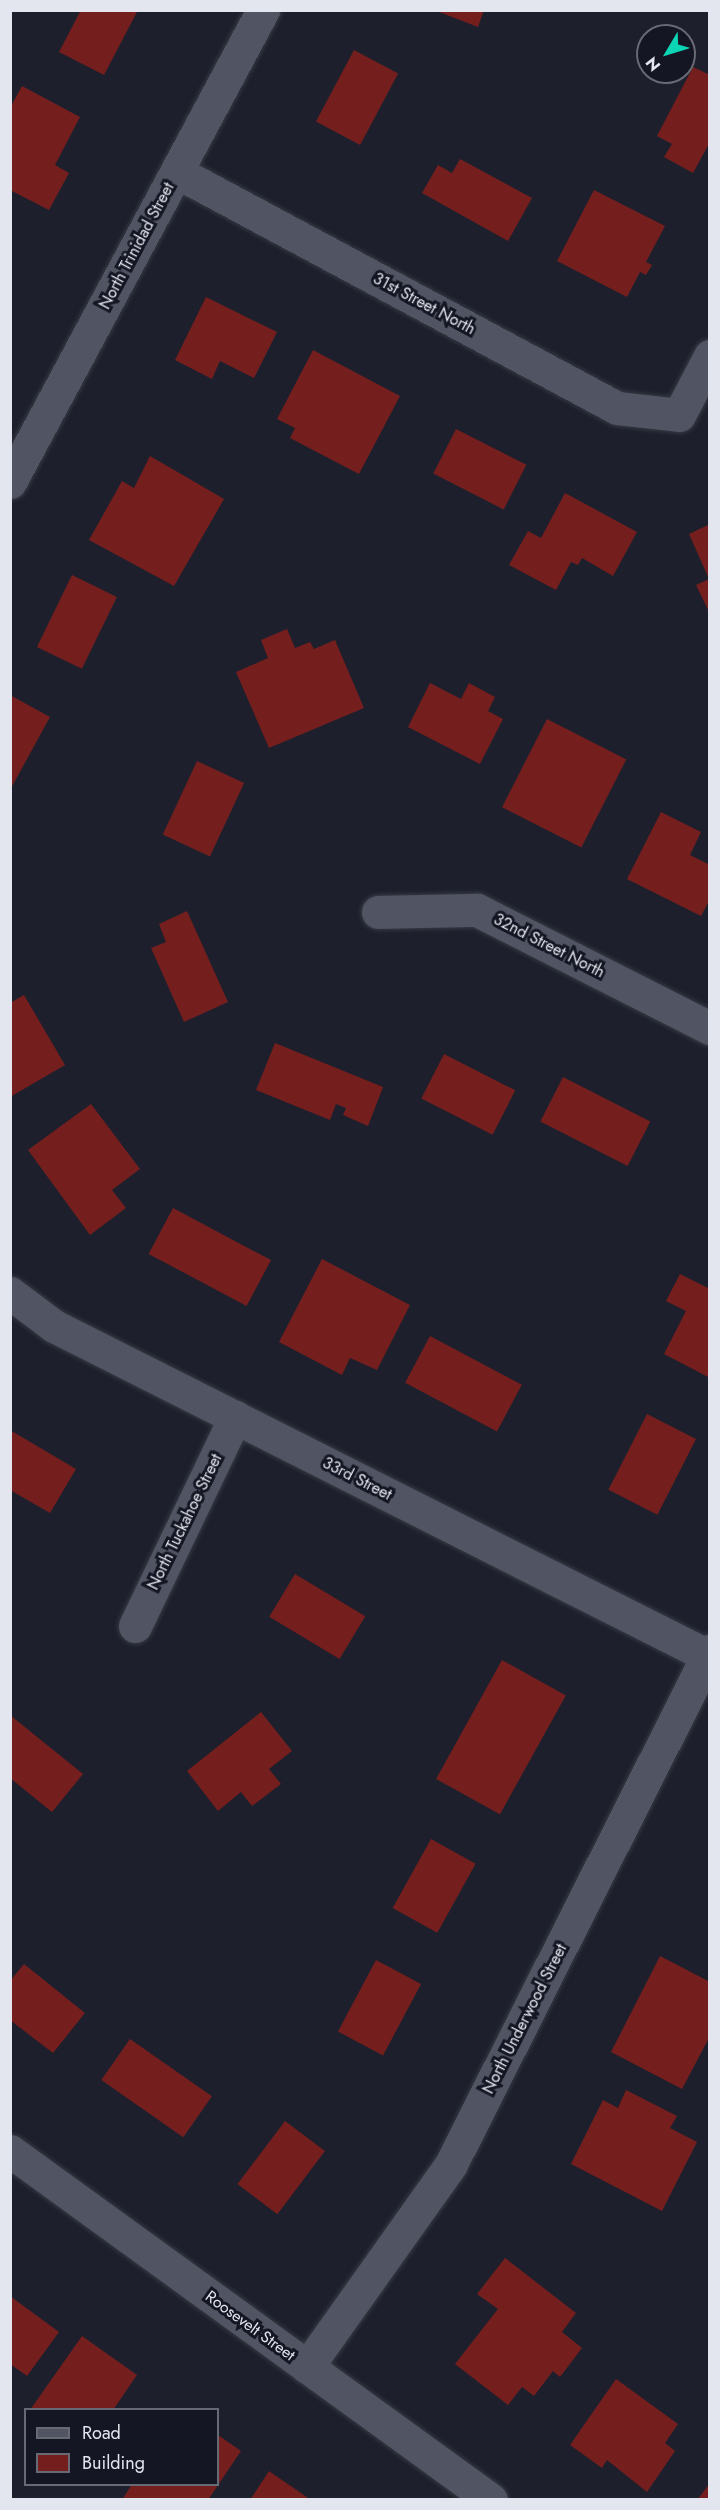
<!DOCTYPE html>
<html>
<head>
<meta charset="utf-8">
<style>
	body { margin:0 }
	#map { position:relative; width:720px; height:2510px; overflow:hidden; background:#1d202c; font-family:Jost,sans-serif }
	div>[style] { position:absolute }
	.building>* { inset:0; background:#741e1e; transform-origin:0 0 }
	.roads { filter:drop-shadow(0 0 2px #373a44) drop-shadow(0 0 2px #373a44) }
	.minor>* { height:33px; margin:-16.5px; padding:0 16.5px; transform-origin:16.5px; border-radius:16.5px; background:#515563 }
	span { translate:-50% -50%; white-space:nowrap; text-align:center; line-height:1.15; -webkit-text-stroke:6px #141723; paint-order:stroke }
	.street-label { font-size:16px; color:#e3e6ee }
	.frame { position:absolute; inset:0; border:12px solid #e3e6ee; pointer-events:none }
	.legend { position:absolute; left:24px; top:2408px; width:195px; height:78px; box-sizing:border-box; background:#141723; border:2px solid #676a74; margin:0; padding:8px 10px; list-style:none; font-size:18px; color:#e3e6ee }
	.legend li { display:flex; align-items:center; gap:12px; height:30px }
	.legend b { width:30px; border:2px solid #676a74 }
	.north { position:absolute; left:636px; top:24px; width:60px; height:60px; box-sizing:border-box; background:#141723; border:2px solid #676a74; border-radius:50%; rotate:232deg; font-size:16px; font-weight:700; line-height:24px; text-align:center; color:#e3e6ee }
	.north::after { content:''; display:block; margin:auto; width:21px; height:27px; background:#0cd5b5; clip-path:polygon(50% 0,100% 100%,50% 72%,0 100%) }
</style>
</head>
<body>
<div id="map">
	<div class="building">
		<div style="clip-path:polygon(81px 10px,138px 10px,104px 75px,59px 52px)"></div>
		<div style="clip-path:polygon(434px 10px,484px 10px,478px 27px)"></div>
		<div style="left:354px;top:50px;width:50px;height:81px;rotate:28deg"></div>
		<div style="clip-path:polygon(693px 67px,710px 75px,710px 142px,693px 173px,664px 157px,672px 144px,657px 136px)"></div>
		<div style="clip-path:polygon(22px 86px,80px 117px,55px 165px,69px 173px,49px 210px,10px 190px,10px 108px)"></div>
		<div style="clip-path:polygon(460px 159px,532px 198px,508px 241px,422px 193px,438px 165px,452px 173px)"></div>
		<div style="clip-path:polygon(594px 190px,665px 226px,646px 262px,652px 265px,646px 275px,640px 272px,627px 297px,557px 261px)"></div>
		<div style="clip-path:polygon(206px 297px,277px 332px,254px 378px,220px 361px,212px 379px,175px 360px)"></div>
		<div style="clip-path:polygon(313px 350px,400px 396px,359px 474px,290px 438px,295px 428px,277px 419px)"></div>
		<div style="left:456px;top:429px;width:79px;height:50px;rotate:27deg"></div>
		<div style="clip-path:polygon(150px 456px,224px 499px,174px 586px,89px 540px,122px 481px,134px 488px)"></div>
		<div style="clip-path:polygon(565px 493px,637px 532px,613px 576px,582px 558px,578px 565px,571px 562px,556px 590px,509px 565px,528px 531px,541px 538px)"></div>
		<div style="clip-path:polygon(710px 524px,710px 614px,696px 585px,709px 579px,689px 534px)"></div>
		<div style="left:72px;top:575px;width:50px;height:80px;rotate:26deg"></div>
		<div style="clip-path:polygon(287px 629px,295px 648px,310px 642px,314px 649px,335px 640px,364px 708px,269px 748px,236px 672px,268px 658px,261px 640px)"></div>
		<div style="clip-path:polygon(430px 683px,461px 699px,469px 683px,495px 697px,488px 711px,503px 719px,480px 764px,408px 727px)"></div>
		<div style="clip-path:polygon(10px 695px,50px 717px,10px 790px)"></div>
		<div style="left:547px;top:719px;width:89px;height:99px;rotate:27deg"></div>
		<div style="left:197px;top:761px;width:52px;height:81px;rotate:25deg"></div>
		<div style="clip-path:polygon(661px 812px,701px 832px,690px 855px,710px 865px,710px 899px,701px 916px,627px 879px)"></div>
		<div style="clip-path:polygon(187px 911px,228px 1002px,184px 1022px,151px 948px,166px 942px,159px 924px)"></div>
		<div style="clip-path:polygon(24px 995px,65px 1065px,10px 1097px,10px 1003px)"></div>
		<div style="clip-path:polygon(275px 1043px,383px 1087px,368px 1126px,343px 1115px,346px 1108px,336px 1104px,330px 1120px,256px 1090px)"></div>
		<div style="left:444px;top:1054px;width:80px;height:50px;rotate:27deg"></div>
		<div style="left:563px;top:1077px;width:98px;height:50px;rotate:27deg"></div>
		<div style="clip-path:polygon(91px 1104px,140px 1169px,112px 1190px,126px 1208px,90px 1235px,28px 1150px)"></div>
		<div style="left:173px;top:1208px;width:111px;height:52px;rotate:28deg"></div>
		<div style="clip-path:polygon(322px 1259px,410px 1305px,377px 1370px,350px 1358px,342px 1375px,279px 1342px)"></div>
		<div style="clip-path:polygon(680px 1274px,710px 1289px,710px 1378px,664px 1354px,686px 1311px,666px 1301px)"></div>
		<div style="left:430px;top:1336px;width:104px;height:53px;rotate:28deg"></div>
		<div style="left:647px;top:1414px;width:55px;height:85px;rotate:27deg"></div>
		<div style="clip-path:polygon(10px 1430px,76px 1469px,50px 1513px,10px 1490px)"></div>
		<div style="left:295px;top:1574px;width:82px;height:50px;rotate:31deg"></div>
		<div style="left:502px;top:1660px;width:73px;height:136px;rotate:29deg"></div>
		<div style="clip-path:polygon(261px 1712px,292px 1751px,269px 1769px,281px 1784px,252px 1806px,241px 1792px,218px 1811px,187px 1771px)"></div>
		<div style="clip-path:polygon(10px 1715px,83px 1774px,52px 1812px,10px 1778px)"></div>
		<div style="left:431px;top:1839px;width:51px;height:79px;rotate:29deg"></div>
		<div style="clip-path:polygon(660px 1956px,710px 1982px,710px 2036px,682px 2089px,611px 2052px)"></div>
		<div style="left:376px;top:1960px;width:51px;height:81px;rotate:28deg"></div>
		<div style="clip-path:polygon(24px 1964px,85px 2013px,53px 2053px,10px 2020px,10px 1981px)"></div>
		<div style="left:130px;top:2039px;width:100px;height:50px;rotate:35deg"></div>
		<div style="clip-path:polygon(626px 2090px,677px 2116px,670px 2128px,697px 2142px,662px 2211px,571px 2164px,603px 2100px,618px 2108px)"></div>
		<div style="left:285px;top:2121px;width:50px;height:79px;rotate:37deg"></div>
		<div style="clip-path:polygon(505px 2258px,576px 2313px,562px 2332px,582px 2348px,560px 2377px,553px 2371px,534px 2396px,522px 2387px,508px 2405px,455px 2364px,498px 2309px,477px 2294px)"></div>
		<div style="clip-path:polygon(10px 2296px,59px 2332px,27px 2376px,10px 2364px)"></div>
		<div style="clip-path:polygon(82px 2336px,137px 2375px,113px 2410px,30px 2410px)"></div>
		<div style="clip-path:polygon(616px 2379px,678px 2424px,665px 2443px,675px 2451px,647px 2492px,607px 2460px,602px 2468px,570px 2445px)"></div>
		<div style="clip-path:polygon(218px 2435px,241px 2451px,208px 2500px,122px 2500px,132px 2484px,218px 2484px)"></div>
		<div style="clip-path:polygon(269px 2471px,311px 2500px,250px 2500px)"></div>
		<div style="clip-path:polygon(710px 2483px,710px 2500px,697px 2500px)"></div>
	</div>
	<div class="roads">
		<div class="minor">
			<div style="left:177px;top:172px;width:499px;rotate:28.2deg"></div>
			<div style="left:617px;top:408px;width:62px;rotate:6.4deg"></div>
			<div style="left:679px;top:415px;width:67px;rotate:-62.3deg"></div>
			<div style="left:10px;top:482px;width:536px;rotate:-61.81deg"></div>
			<div style="left:378px;top:912px;width:99px;rotate:-1.2deg"></div>
			<div style="left:477px;top:910px;width:261px;rotate:26.9deg"></div>
			<div style="left:10px;top:1293px;width:55px;rotate:36.9deg"></div>
			<div style="left:54px;top:1326px;width:735px;rotate:26.77deg"></div>
			<div style="left:135px;top:1626px;width:232px;rotate:-64.4deg"></div>
			<div style="left:10px;top:2151px;width:594px;rotate:35.96deg"></div>
			<div style="left:307px;top:2367px;width:249px;rotate:-54.6deg"></div>
			<div style="left:451px;top:2164px;width:575px;rotate:-63.21deg"></div>
		</div>
	</div>
	<div class="street-label">
		<span style="left:137px;top:246px;rotate:-62deg">North Trinidad Street</span>
		<span style="left:424px;top:304px;rotate:28deg">31st Street North</span>
		<span style="left:549px;top:946px;rotate:27deg">32nd Street North</span>
		<span style="left:357px;top:1479px;rotate:27deg">33rd Street</span>
		<span style="left:185px;top:1522px;rotate:-64deg">North Tuckahoe Street</span>
		<span style="left:525px;top:2019px;rotate:-63deg">North Underwood Street</span>
		<span style="left:250px;top:2326px;rotate:36deg">Roosevelt Street</span>
	</div>
	<div class="frame"></div>
	<ul class="legend">
	<li><b style="height:8px;background:#515563"></b>Road</li>
	<li><b style="height:16px;background:#741e1e"></b>Building</li>
	</ul>
	<div class="north">N</div>
</div>
</body>
</html>
